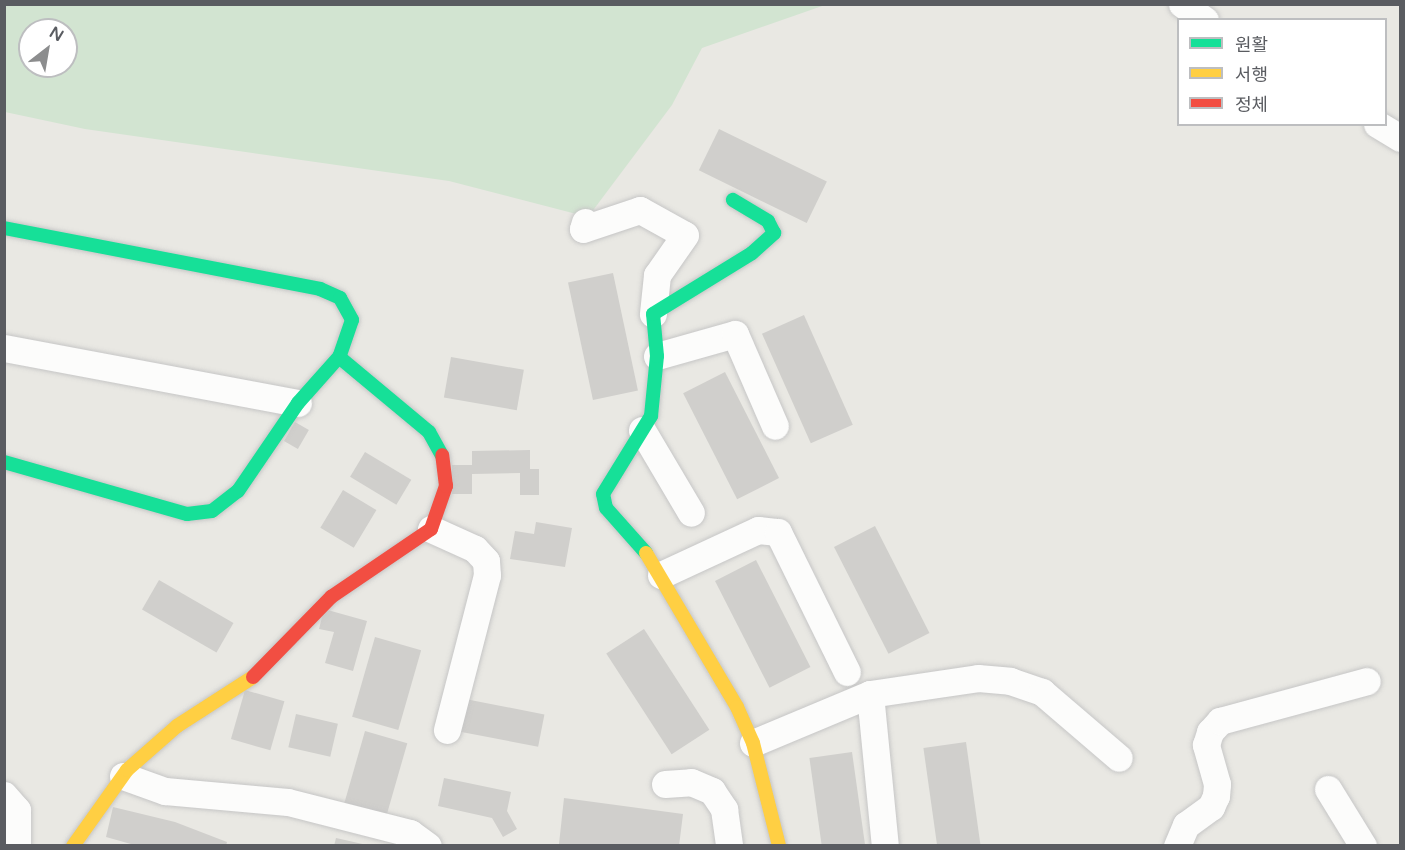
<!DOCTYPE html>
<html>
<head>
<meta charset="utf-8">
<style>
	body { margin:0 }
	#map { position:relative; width:1405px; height:850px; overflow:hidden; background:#e9e8e3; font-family:"Varela Round","Noto Sans KR",sans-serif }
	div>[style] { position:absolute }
	.green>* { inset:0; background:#d2e4d1 }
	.building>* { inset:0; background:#d0cfcc; transform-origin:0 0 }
	.roads { filter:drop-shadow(0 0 2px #c6c6c6) drop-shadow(0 0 2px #c6c6c6) }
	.street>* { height:27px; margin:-13.5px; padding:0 13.5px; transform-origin:13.5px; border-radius:13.5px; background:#fcfcfb }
	.fast>* { height:14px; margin:-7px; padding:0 7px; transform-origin:7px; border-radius:7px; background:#16e098 }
	.slow>* { height:14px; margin:-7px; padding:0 7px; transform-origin:7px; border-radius:7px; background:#ffcf43 }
	.jam>* { height:14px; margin:-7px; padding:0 7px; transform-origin:7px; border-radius:7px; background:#f24e42 }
	span { translate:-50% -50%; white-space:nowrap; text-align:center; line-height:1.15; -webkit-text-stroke:5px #fff; paint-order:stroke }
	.frame { position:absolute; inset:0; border:6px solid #5a5c61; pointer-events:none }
	.legend { position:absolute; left:1177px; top:18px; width:210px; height:108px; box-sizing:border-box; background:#fff; border:2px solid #bdbec0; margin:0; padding:8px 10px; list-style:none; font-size:18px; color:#5a5c61 }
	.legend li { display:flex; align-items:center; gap:12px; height:30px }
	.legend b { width:30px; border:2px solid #bdbec0 }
	.north { position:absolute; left:18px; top:18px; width:60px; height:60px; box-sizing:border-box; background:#fff; border:2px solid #bdbec0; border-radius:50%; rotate:31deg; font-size:16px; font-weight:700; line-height:24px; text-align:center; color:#5a5c61 }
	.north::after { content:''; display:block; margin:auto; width:21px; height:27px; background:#8c8d8e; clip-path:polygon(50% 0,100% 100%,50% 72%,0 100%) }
</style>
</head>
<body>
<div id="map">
	<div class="green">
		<div style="clip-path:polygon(evenodd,5px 5px,825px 5px,702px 48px,672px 105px,588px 217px,449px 181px,85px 129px,5px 112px,5px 5px,30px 30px,66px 30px,66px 66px,30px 66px,30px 30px)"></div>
	</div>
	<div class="building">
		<div style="left:719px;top:129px;width:120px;height:46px;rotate:26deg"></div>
		<div style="left:613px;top:273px;width:120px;height:46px;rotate:78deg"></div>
		<div style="left:804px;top:315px;width:120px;height:46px;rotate:66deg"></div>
		<div style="left:451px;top:357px;width:74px;height:41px;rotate:10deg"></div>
		<div style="left:725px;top:372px;width:119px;height:47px;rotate:63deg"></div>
		<div style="left:295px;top:422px;width:16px;height:22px;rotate:30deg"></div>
		<div style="clip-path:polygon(530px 450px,530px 469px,539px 469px,539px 495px,520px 495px,520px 473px,472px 474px,472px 494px,452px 494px,452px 465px,472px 465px,472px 451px)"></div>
		<div style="left:365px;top:452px;width:54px;height:29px;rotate:31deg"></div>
		<div style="left:343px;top:490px;width:39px;height:44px;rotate:31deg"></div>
		<div style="clip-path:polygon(536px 522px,572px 528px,565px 567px,510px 559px,515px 531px,534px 534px)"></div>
		<div style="left:875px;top:526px;width:120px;height:46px;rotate:63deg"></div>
		<div style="left:756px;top:560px;width:120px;height:46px;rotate:63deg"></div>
		<div style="left:159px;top:580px;width:86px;height:34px;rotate:30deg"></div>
		<div style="clip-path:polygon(324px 609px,367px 621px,353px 671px,325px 663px,334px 632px,319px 629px)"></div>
		<div style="left:644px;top:629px;width:120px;height:45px;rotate:57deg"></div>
		<div style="left:375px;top:637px;width:48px;height:83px;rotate:16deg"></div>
		<div style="left:245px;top:690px;width:41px;height:51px;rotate:16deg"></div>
		<div style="left:460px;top:698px;width:86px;height:33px;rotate:11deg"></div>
		<div style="left:296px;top:714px;width:43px;height:34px;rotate:13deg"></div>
		<div style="left:365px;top:731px;width:44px;height:79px;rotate:16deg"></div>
		<div style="left:966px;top:742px;width:105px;height:43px;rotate:82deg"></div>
		<div style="left:852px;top:752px;width:95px;height:43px;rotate:82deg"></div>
		<div style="clip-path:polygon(444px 778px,511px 792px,507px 811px,517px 829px,503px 837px,492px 818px,438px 806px)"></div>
		<div style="clip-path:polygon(564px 798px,683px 814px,679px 846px,559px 844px)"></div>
		<div style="clip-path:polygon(113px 807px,175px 822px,227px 842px,226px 846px,138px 846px,106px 837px)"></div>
		<div style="clip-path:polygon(336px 838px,367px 845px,367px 846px,334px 846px)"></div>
	</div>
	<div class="roads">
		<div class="street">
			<div style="left:1182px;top:4px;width:28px;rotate:35deg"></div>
			<div style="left:1377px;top:124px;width:27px;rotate:31deg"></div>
			<div style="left:585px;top:222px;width:7px;rotate:106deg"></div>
			<div style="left:583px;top:229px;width:60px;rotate:-18.4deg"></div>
			<div style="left:640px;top:210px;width:51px;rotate:29.1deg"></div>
			<div style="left:685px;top:235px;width:49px;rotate:125deg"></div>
			<div style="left:657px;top:275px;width:39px;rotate:96deg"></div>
			<div style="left:4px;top:348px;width:299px;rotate:10.6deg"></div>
			<div style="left:657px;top:356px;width:81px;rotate:-15.8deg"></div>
			<div style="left:735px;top:334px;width:100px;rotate:66.5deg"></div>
			<div style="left:642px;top:430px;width:96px;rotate:59.4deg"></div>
			<div style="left:431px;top:529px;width:48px;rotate:24.4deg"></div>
			<div style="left:475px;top:549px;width:16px;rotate:47deg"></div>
			<div style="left:486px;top:561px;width:14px;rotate:86deg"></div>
			<div style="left:487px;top:575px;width:160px;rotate:104.5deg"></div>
			<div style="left:661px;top:575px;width:107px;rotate:-24.9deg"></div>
			<div style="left:758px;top:530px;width:20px;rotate:6deg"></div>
			<div style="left:778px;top:532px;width:156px;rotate:63.8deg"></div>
			<div style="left:870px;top:694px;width:153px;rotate:84.4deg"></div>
			<div style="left:753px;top:743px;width:127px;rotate:-22.7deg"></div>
			<div style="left:870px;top:694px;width:109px;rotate:-8.4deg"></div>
			<div style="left:978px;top:678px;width:32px;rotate:5deg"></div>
			<div style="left:1010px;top:681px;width:34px;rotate:19deg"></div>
			<div style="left:1042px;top:692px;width:101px;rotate:40.6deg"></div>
			<div style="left:123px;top:776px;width:45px;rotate:19.7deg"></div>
			<div style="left:165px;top:791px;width:123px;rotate:5.1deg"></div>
			<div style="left:288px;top:802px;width:126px;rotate:14.3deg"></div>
			<div style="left:410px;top:833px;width:22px;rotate:36deg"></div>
			<div style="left:665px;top:784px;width:26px;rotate:-4deg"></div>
			<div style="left:691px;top:782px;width:23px;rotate:23deg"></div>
			<div style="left:712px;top:791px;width:22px;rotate:56deg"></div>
			<div style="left:724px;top:809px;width:37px;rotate:82deg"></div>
			<div style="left:1328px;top:789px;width:67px;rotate:58.4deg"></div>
			<div style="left:4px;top:795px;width:20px;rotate:49deg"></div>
			<div style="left:17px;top:810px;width:36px;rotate:90deg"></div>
			<div style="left:1177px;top:846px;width:23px;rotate:-67deg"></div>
			<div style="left:1186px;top:825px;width:31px;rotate:-36deg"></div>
			<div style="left:1211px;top:807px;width:12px;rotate:-66deg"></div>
			<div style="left:1216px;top:796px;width:12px;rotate:-85deg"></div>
			<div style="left:1217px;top:784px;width:41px;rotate:-105.8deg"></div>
			<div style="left:1206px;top:745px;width:14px;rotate:-73deg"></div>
			<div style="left:1210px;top:732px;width:15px;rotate:-48deg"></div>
			<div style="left:1220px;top:721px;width:152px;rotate:-15.2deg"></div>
		</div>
		<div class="fast">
			<div style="left:4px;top:228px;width:322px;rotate:10.9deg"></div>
			<div style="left:320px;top:289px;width:22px;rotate:24deg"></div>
			<div style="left:340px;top:298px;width:25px;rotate:61deg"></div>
			<div style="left:352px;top:320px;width:39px;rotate:109deg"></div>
			<div style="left:339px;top:357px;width:117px;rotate:39.8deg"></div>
			<div style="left:429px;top:432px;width:26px;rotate:61deg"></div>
			<div style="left:4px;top:462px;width:190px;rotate:15.9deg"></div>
			<div style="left:187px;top:514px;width:25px;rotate:-7deg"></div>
			<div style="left:212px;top:511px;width:33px;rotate:-38deg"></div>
			<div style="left:238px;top:491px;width:107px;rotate:-55.7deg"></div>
			<div style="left:298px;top:403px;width:62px;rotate:-48.3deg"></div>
			<div style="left:646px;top:553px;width:60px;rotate:-131.6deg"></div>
			<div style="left:606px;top:508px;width:14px;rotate:-102deg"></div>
			<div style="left:603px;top:494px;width:92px;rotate:-58.4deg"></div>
			<div style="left:651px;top:416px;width:60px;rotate:-84.3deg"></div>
			<div style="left:657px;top:356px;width:42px;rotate:-95.4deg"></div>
			<div style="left:653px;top:314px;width:116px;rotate:-31.6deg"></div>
			<div style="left:752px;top:253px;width:30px;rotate:-42deg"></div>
			<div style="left:774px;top:233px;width:13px;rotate:-117deg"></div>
			<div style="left:768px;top:221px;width:41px;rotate:-149deg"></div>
		</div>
		<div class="slow">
			<div style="left:646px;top:553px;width:179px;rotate:59.4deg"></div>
			<div style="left:737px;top:707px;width:39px;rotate:66deg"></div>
			<div style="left:753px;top:743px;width:106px;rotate:75.8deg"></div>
			<div style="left:73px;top:846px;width:93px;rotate:-54.6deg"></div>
			<div style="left:127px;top:770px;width:67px;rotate:-41.3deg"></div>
			<div style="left:177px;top:726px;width:90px;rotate:-32.8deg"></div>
		</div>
		<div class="jam">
			<div style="left:253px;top:677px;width:112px;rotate:-45.7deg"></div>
			<div style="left:331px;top:597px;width:121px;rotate:-34.2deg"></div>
			<div style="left:431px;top:529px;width:46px;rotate:-70.8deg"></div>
			<div style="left:446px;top:486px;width:31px;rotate:-97deg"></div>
		</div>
	</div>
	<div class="frame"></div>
	<ul class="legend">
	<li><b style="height:8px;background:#16e098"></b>원활</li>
	<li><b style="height:8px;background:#ffcf43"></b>서행</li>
	<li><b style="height:8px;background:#f24e42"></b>정체</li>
	</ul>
	<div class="north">N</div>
</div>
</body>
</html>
